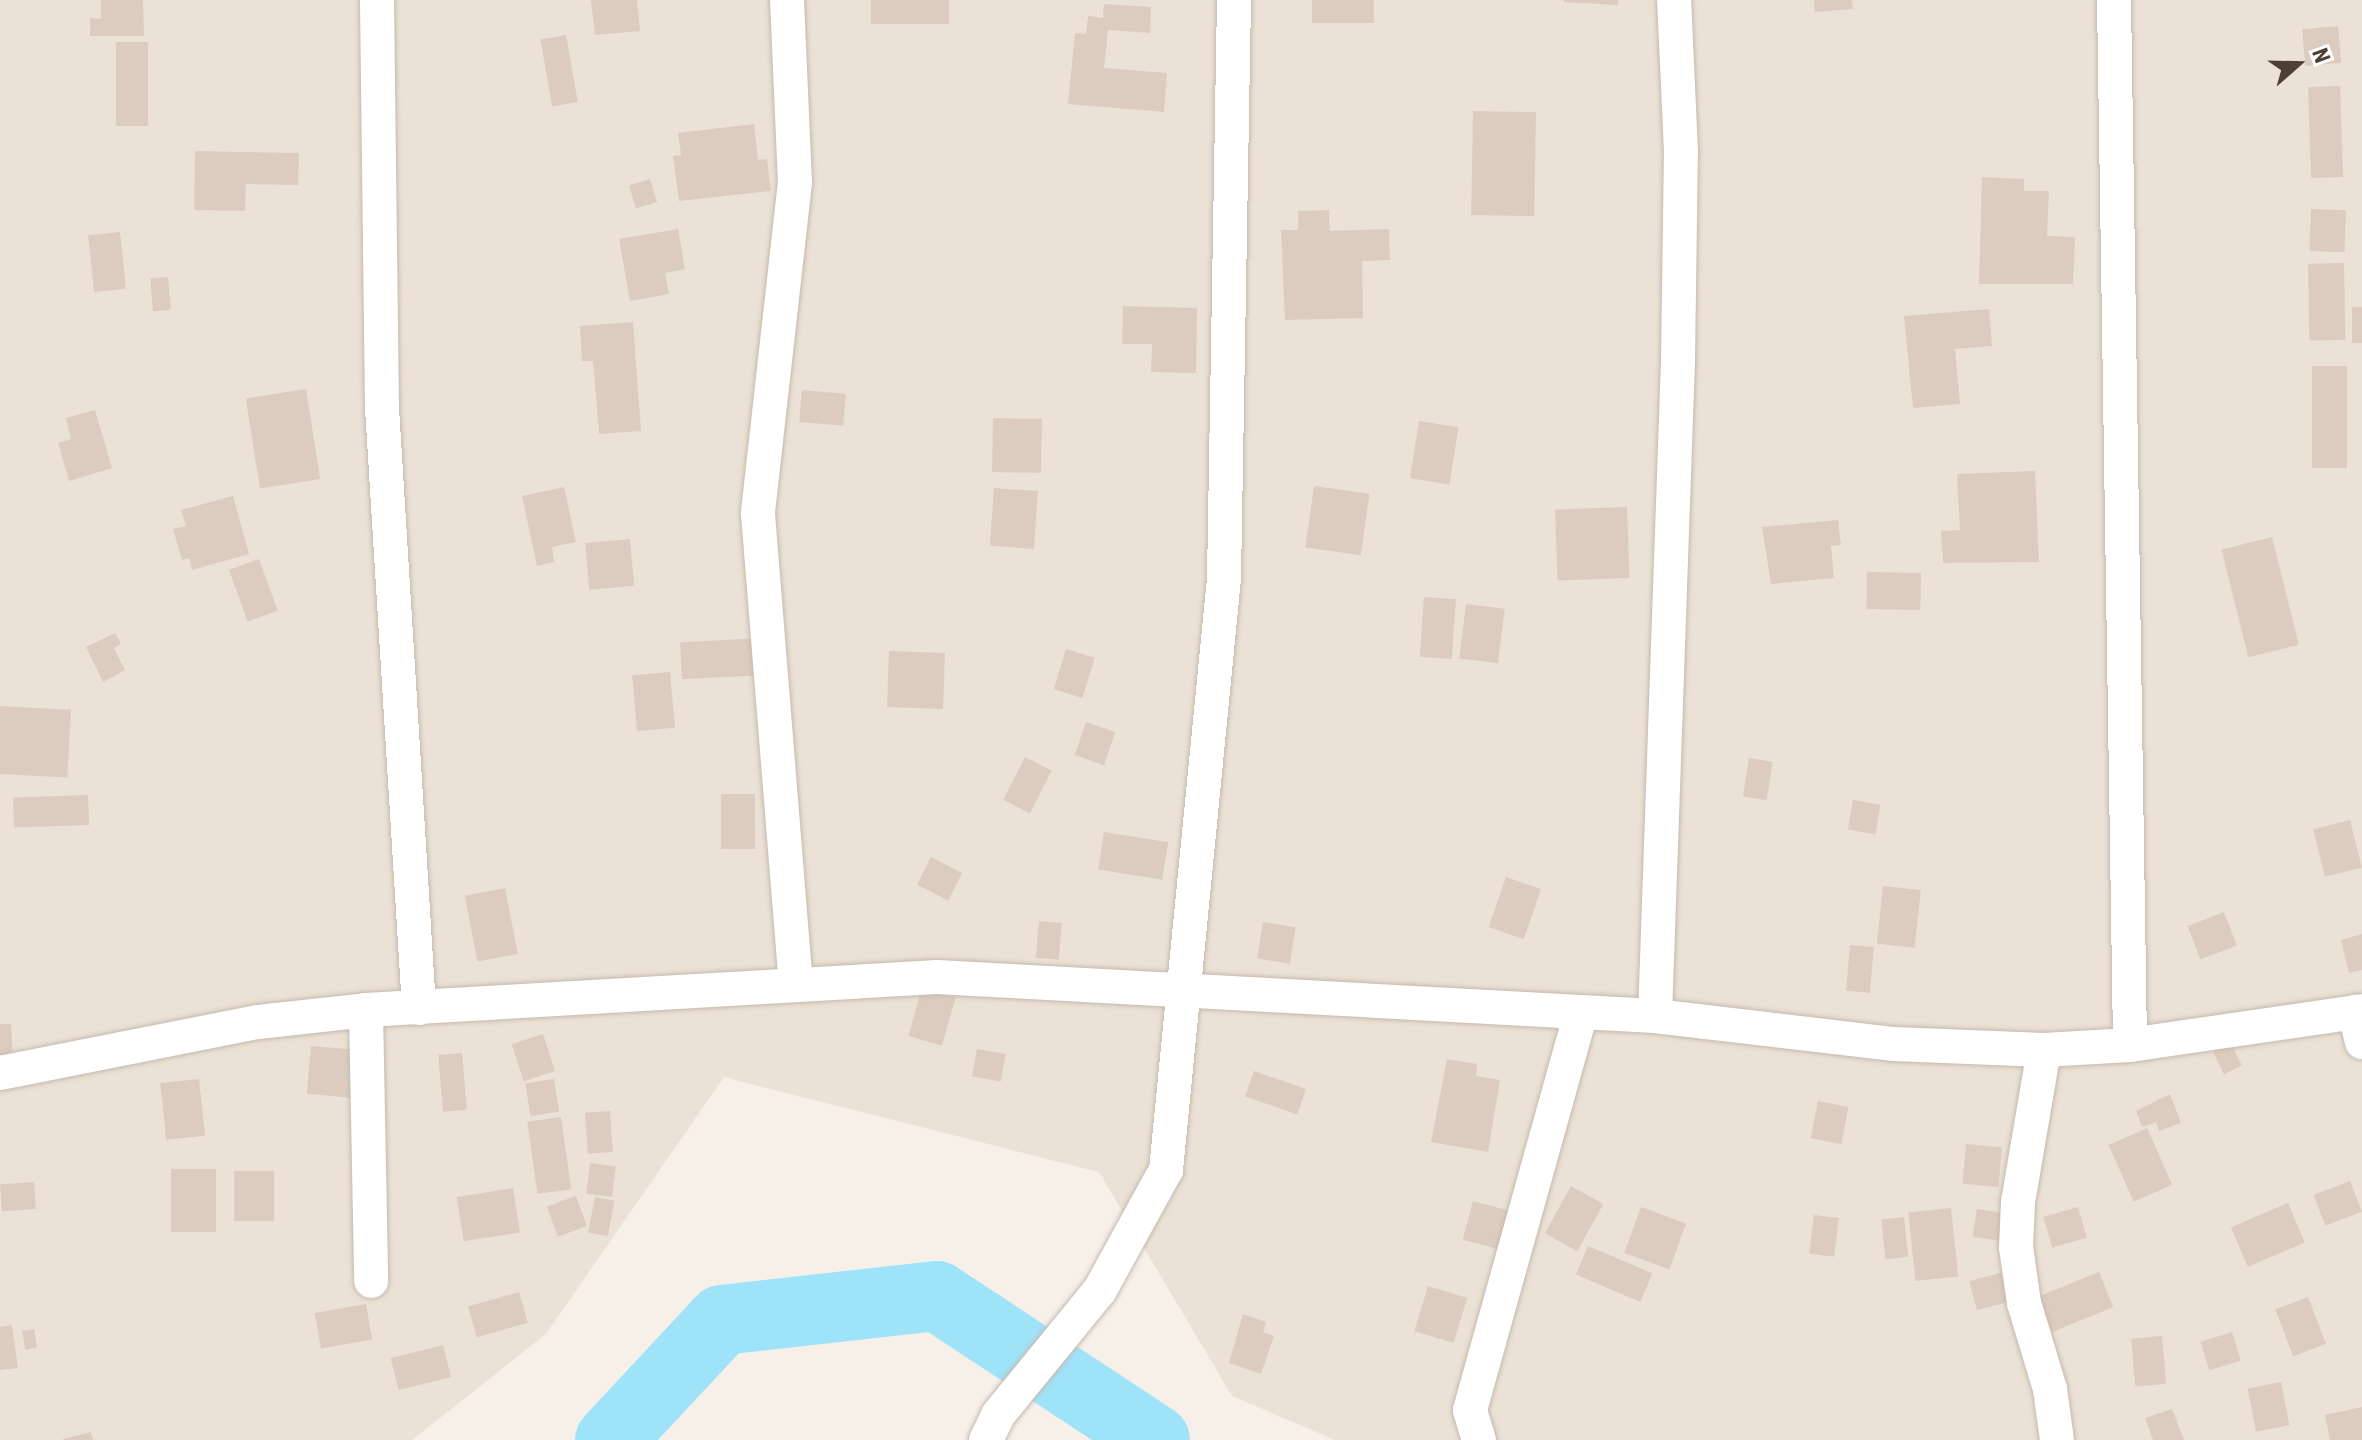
<!DOCTYPE html>
<html>
<head>
<meta charset="utf-8">
<style>
	body { margin:0 }
	#map { position:relative; width:2362px; height:1440px; overflow:hidden; background:#f6f0e9; font-family:"Roboto Condensed",sans-serif }
	div>[style] { position:absolute }
	.residential>* { inset:0; background:#ebe1d6 }
	.river>* { height:70px; margin:-35px; padding:0 35px; transform-origin:35px; border-radius:35px; background:#9fe3f9 }
	.building>* { inset:0; background:#dcccc0; transform-origin:0 0 }
	.roads { filter:drop-shadow(0 0 2px #c6b9ad) drop-shadow(0 0 2px #c6b9ad) }
	.minor>* { height:34px; margin:-17px; padding:0 17px; transform-origin:17px; border-radius:17px; background:#fff }
	span { translate:-50% -50%; white-space:nowrap; text-align:center; line-height:1.15; -webkit-text-stroke:8px #fff; paint-order:stroke }
	.north { position:absolute; left:2258px; top:24px; width:80px; height:80px; -webkit-text-stroke:6px #fff; paint-order:stroke; rotate:70deg; font-size:22px; font-weight:700; line-height:32px; text-align:center; color:#4b3f36 }
	.north::after { content:''; display:block; margin:auto; width:28px; height:36px; background:#4b3f36; clip-path:polygon(50% 0,100% 100%,50% 72%,0 100%) }
</style>
</head>
<body>
<div id="map">
	<div class="residential">
		<div style="clip-path:polygon(0 0,2362px 0,2362px 1440px,1335px 1440px,1232px 1396px,1099px 1172px,724px 1077px,546px 1334px,412px 1440px,0 1440px)"></div>
	</div>
	<div class="river">
		<div style="left:610px;top:1440px;width:164px;rotate:-47deg"></div>
		<div style="left:722px;top:1320px;width:216px;rotate:-6.4deg"></div>
		<div style="left:937px;top:1296px;width:261px;rotate:33.4deg"></div>
	</div>
	<div class="building">
		<div style="clip-path:polygon(101px 0,143px 0,144px 36px,90px 36px,90px 18px,101px 19px)"></div>
		<div style="clip-path:polygon(591px 0,637px 0,640px 31px,595px 35px)"></div>
		<div style="left:871px;top:0;width:78px;height:24px"></div>
		<div style="left:1312px;top:0;width:62px;height:23px"></div>
		<div style="clip-path:polygon(1564px 0,1618px 0,1618px 5px,1564px 2px)"></div>
		<div style="clip-path:polygon(1814px 0,1852px 0,1853px 9px,1815px 12px)"></div>
		<div style="clip-path:polygon(1104px 4px,1151px 7px,1150px 33px,1108px 30px,1104px 68px,1167px 73px,1164px 112px,1068px 104px,1075px 33px,1086px 34px,1088px 16px,1103px 18px)"></div>
		<div style="left:2338px;top:26px;width:37px;height:36px;rotate:85deg"></div>
		<div style="left:566px;top:35px;width:68px;height:26px;rotate:80deg"></div>
		<div style="left:116px;top:42px;width:32px;height:84px"></div>
		<div style="left:2340px;top:86px;width:91px;height:32px;rotate:88deg"></div>
		<div style="left:1473px;top:111px;width:63px;height:104px;rotate:1deg"></div>
		<div style="clip-path:polygon(754px 124px,758px 160px,767px 159px,771px 191px,679px 201px,673px 156px,681px 155px,678px 133px)"></div>
		<div style="clip-path:polygon(195px 151px,299px 153px,298px 185px,246px 184px,245px 211px,194px 210px)"></div>
		<div style="clip-path:polygon(1982px 177px,2024px 179px,2024px 191px,2049px 191px,2047px 236px,2075px 237px,2073px 284px,1979px 284px)"></div>
		<div style="left:650px;top:179px;width:24px;height:22px;rotate:73deg"></div>
		<div style="left:2311px;top:209px;width:35px;height:42px;rotate:2deg"></div>
		<div style="clip-path:polygon(1329px 210px,1330px 231px,1389px 229px,1390px 260px,1362px 261px,1363px 318px,1285px 320px,1281px 230px,1298px 230px,1298px 211px)"></div>
		<div style="clip-path:polygon(678px 229px,685px 269px,665px 273px,669px 294px,630px 301px,619px 239px)"></div>
		<div style="left:120px;top:232px;width:57px;height:32px;rotate:84deg"></div>
		<div style="left:2344px;top:263px;width:77px;height:36px;rotate:89deg"></div>
		<div style="left:168px;top:277px;width:33px;height:18px;rotate:85deg"></div>
		<div style="clip-path:polygon(1123px 306px,1197px 308px,1196px 373px,1151px 372px,1152px 344px,1122px 344px)"></div>
		<div style="left:2352px;top:307px;width:10px;height:36px"></div>
		<div style="clip-path:polygon(1989px 309px,1992px 346px,1955px 349px,1960px 404px,1913px 408px,1904px 316px)"></div>
		<div style="clip-path:polygon(633px 322px,641px 431px,599px 434px,593px 361px,582px 361px,580px 326px)"></div>
		<div style="left:2312px;top:366px;width:35px;height:102px"></div>
		<div style="left:306px;top:389px;width:91px;height:61px;rotate:81deg"></div>
		<div style="left:802px;top:390px;width:44px;height:32px;rotate:5deg"></div>
		<div style="clip-path:polygon(95px 410px,112px 468px,69px 481px,58px 443px,71px 439px,66px 418px)"></div>
		<div style="left:993px;top:418px;width:49px;height:54px;rotate:1deg"></div>
		<div style="left:1419px;top:421px;width:40px;height:58px;rotate:9deg"></div>
		<div style="clip-path:polygon(2035px 471px,2039px 562px,1943px 563px,1941px 531px,1960px 530px,1957px 474px)"></div>
		<div style="left:1314px;top:486px;width:56px;height:62px;rotate:8deg"></div>
		<div style="clip-path:polygon(564px 487px,576px 542px,552px 547px,554px 562px,537px 566px,522px 496px)"></div>
		<div style="left:994px;top:488px;width:44px;height:58px;rotate:4deg"></div>
		<div style="clip-path:polygon(233px 496px,249px 554px,192px 570px,189px 558px,182px 560px,173px 529px,186px 526px,181px 510px)"></div>
		<div style="left:1627px;top:507px;width:71px;height:72px;rotate:88deg"></div>
		<div style="clip-path:polygon(1838px 520px,1841px 545px,1831px 546px,1834px 578px,1771px 584px,1762px 527px)"></div>
		<div style="left:2272px;top:537px;width:111px;height:52px;rotate:76deg"></div>
		<div style="left:630px;top:539px;width:47px;height:45px;rotate:85deg"></div>
		<div style="left:259px;top:559px;width:55px;height:32px;rotate:70deg"></div>
		<div style="left:1867px;top:572px;width:54px;height:37px;rotate:1deg"></div>
		<div style="left:1424px;top:597px;width:32px;height:60px;rotate:4deg"></div>
		<div style="left:1466px;top:604px;width:39px;height:55px;rotate:7deg"></div>
		<div style="clip-path:polygon(115px 633px,121px 644px,114px 648px,125px 670px,103px 682px,86px 647px)"></div>
		<div style="left:763px;top:638px;width:37px;height:83px;rotate:87deg"></div>
		<div style="left:1066px;top:649px;width:30px;height:42px;rotate:17deg"></div>
		<div style="left:889px;top:651px;width:56px;height:56px;rotate:2deg"></div>
		<div style="left:670px;top:672px;width:56px;height:38px;rotate:85deg"></div>
		<div style="left:0;top:706px;width:71px;height:68px;rotate:3deg"></div>
		<div style="left:1086px;top:722px;width:31px;height:35px;rotate:19deg"></div>
		<div style="left:1025px;top:757px;width:30px;height:48px;rotate:27deg"></div>
		<div style="left:1749px;top:758px;width:24px;height:39px;rotate:9deg"></div>
		<div style="left:721px;top:794px;width:34px;height:55px"></div>
		<div style="left:88px;top:795px;width:30px;height:75px;rotate:88deg"></div>
		<div style="left:1853px;top:800px;width:28px;height:30px;rotate:10deg"></div>
		<div style="left:2350px;top:820px;width:49px;height:38px;rotate:76deg"></div>
		<div style="left:1104px;top:832px;width:65px;height:38px;rotate:9deg"></div>
		<div style="left:931px;top:857px;width:35px;height:31px;rotate:27deg"></div>
		<div style="left:1506px;top:877px;width:37px;height:53px;rotate:19deg"></div>
		<div style="left:1883px;top:886px;width:38px;height:58px;rotate:6deg"></div>
		<div style="left:505px;top:888px;width:67px;height:41px;rotate:79deg"></div>
		<div style="left:2224px;top:912px;width:36px;height:39px;rotate:69deg"></div>
		<div style="left:1039px;top:921px;width:23px;height:37px;rotate:5deg"></div>
		<div style="left:1263px;top:922px;width:33px;height:37px;rotate:9deg"></div>
		<div style="clip-path:polygon(2362px 934px,2362px 970px,2349px 973px,2341px 940px)"></div>
		<div style="left:1850px;top:945px;width:24px;height:46px;rotate:5deg"></div>
		<div style="left:922px;top:988px;width:35px;height:50px;rotate:16deg"></div>
		<div style="clip-path:polygon(0 1024px,11px 1024px,13px 1059px,0 1060px)"></div>
		<div style="left:543px;top:1034px;width:39px;height:33px;rotate:72deg"></div>
		<div style="left:2231px;top:1043px;width:25px;height:20px;rotate:64deg"></div>
		<div style="left:311px;top:1046px;width:50px;height:48px;rotate:5deg"></div>
		<div style="left:977px;top:1049px;width:29px;height:28px;rotate:10deg"></div>
		<div style="left:462px;top:1053px;width:57px;height:24px;rotate:85deg"></div>
		<div style="clip-path:polygon(1447px 1059px,1477px 1064px,1476px 1076px,1500px 1080px,1488px 1152px,1431px 1142px)"></div>
		<div style="left:1254px;top:1071px;width:55px;height:27px;rotate:19deg"></div>
		<div style="left:199px;top:1079px;width:57px;height:39px;rotate:84deg"></div>
		<div style="left:554px;top:1079px;width:33px;height:29px;rotate:81deg"></div>
		<div style="clip-path:polygon(2170px 1094px,2181px 1123px,2159px 1131px,2156px 1122px,2142px 1127px,2136px 1111px)"></div>
		<div style="left:1818px;top:1101px;width:31px;height:38px;rotate:11deg"></div>
		<div style="left:610px;top:1111px;width:41px;height:25px;rotate:86deg"></div>
		<div style="left:561px;top:1117px;width:73px;height:34px;rotate:82deg"></div>
		<div style="left:2147px;top:1128px;width:62px;height:42px;rotate:66deg"></div>
		<div style="left:1966px;top:1144px;width:36px;height:40px;rotate:5deg"></div>
		<div style="left:590px;top:1163px;width:26px;height:31px;rotate:7deg"></div>
		<div style="left:171px;top:1169px;width:45px;height:63px"></div>
		<div style="left:234px;top:1171px;width:40px;height:50px"></div>
		<div style="left:2350px;top:1181px;width:33px;height:39px;rotate:69deg"></div>
		<div style="left:34px;top:1182px;width:27px;height:34px;rotate:86deg"></div>
		<div style="left:1571px;top:1186px;width:37px;height:54px;rotate:29deg"></div>
		<div style="left:513px;top:1188px;width:45px;height:57px;rotate:81deg"></div>
		<div style="left:576px;top:1196px;width:32px;height:31px;rotate:70deg"></div>
		<div style="left:595px;top:1197px;width:20px;height:36px;rotate:11deg"></div>
		<div style="left:1473px;top:1201px;width:43px;height:40px;rotate:15deg"></div>
		<div style="left:2288px;top:1203px;width:43px;height:62px;rotate:67deg"></div>
		<div style="left:1641px;top:1207px;width:48px;height:49px;rotate:20deg"></div>
		<div style="left:2078px;top:1207px;width:32px;height:36px;rotate:74deg"></div>
		<div style="left:1951px;top:1208px;width:69px;height:43px;rotate:84deg"></div>
		<div style="left:1977px;top:1209px;width:33px;height:28px;rotate:9deg"></div>
		<div style="left:1814px;top:1215px;width:25px;height:39px;rotate:7deg"></div>
		<div style="left:1904px;top:1217px;width:40px;height:23px;rotate:84deg"></div>
		<div style="left:1588px;top:1246px;width:70px;height:31px;rotate:23deg"></div>
		<div style="left:2004px;top:1272px;width:30px;height:36px;rotate:75deg"></div>
		<div style="left:2099px;top:1272px;width:38px;height:66px;rotate:68deg"></div>
		<div style="left:1428px;top:1286px;width:41px;height:47px;rotate:17deg"></div>
		<div style="left:519px;top:1292px;width:32px;height:53px;rotate:74deg"></div>
		<div style="left:2308px;top:1297px;width:50px;height:35px;rotate:69deg"></div>
		<div style="left:366px;top:1304px;width:36px;height:52px;rotate:80deg"></div>
		<div style="clip-path:polygon(1243px 1314px,1266px 1322px,1263px 1332px,1274px 1336px,1261px 1374px,1229px 1363px)"></div>
		<div style="clip-path:polygon(12px 1325px,18px 1368px,0 1370px,0 1327px)"></div>
		<div style="left:34px;top:1329px;width:19px;height:12px;rotate:81deg"></div>
		<div style="left:2232px;top:1332px;width:30px;height:33px;rotate:73deg"></div>
		<div style="left:2162px;top:1336px;width:48px;height:31px;rotate:85deg"></div>
		<div style="left:443px;top:1345px;width:33px;height:54px;rotate:76deg"></div>
		<div style="left:2281px;top:1382px;width:44px;height:34px;rotate:79deg"></div>
		<div style="clip-path:polygon(2362px 1407px,2362px 1440px,2330px 1440px,2325px 1415px)"></div>
		<div style="clip-path:polygon(2172px 1409px,2184px 1440px,2153px 1440px,2145px 1418px)"></div>
		<div style="clip-path:polygon(91px 1432px,93px 1440px,63px 1440px,63px 1439px)"></div>
	</div>
	<div class="roads">
		<div class="minor">
			<div style="left:377px;top:0;width:408px;rotate:89.3deg"></div>
			<div style="left:382px;top:408px;width:601px;rotate:86.47deg"></div>
			<div style="left:787px;top:0;width:182px;rotate:87.5deg"></div>
			<div style="left:795px;top:182px;width:334px;rotate:96.4deg"></div>
			<div style="left:758px;top:514px;width:471px;rotate:85.4deg"></div>
			<div style="left:2114px;top:0;width:1045px;rotate:89.12deg"></div>
			<div style="left:366px;top:1010px;width:271px;rotate:88.9deg"></div>
			<div style="left:2355px;top:1012px;width:31px;rotate:77deg"></div>
			<div style="left:1655px;top:1016px;width:655px;rotate:-87.99deg"></div>
			<div style="left:1678px;top:361px;width:209px;rotate:-89.2deg"></div>
			<div style="left:1681px;top:152px;width:152px;rotate:-92.6deg"></div>
			<div style="left:2044px;top:1050px;width:154px;rotate:99.7deg"></div>
			<div style="left:2018px;top:1202px;width:45px;rotate:92.5deg"></div>
			<div style="left:2016px;top:1247px;width:57px;rotate:81.9deg"></div>
			<div style="left:2024px;top:1303px;width:90px;rotate:73.2deg"></div>
			<div style="left:2050px;top:1389px;width:51px;rotate:82.2deg"></div>
			<div style="left:0;top:1073px;width:263px;rotate:-11.2deg"></div>
			<div style="left:258px;top:1022px;width:109px;rotate:-6.3deg"></div>
			<div style="left:366px;top:1010px;width:572px;rotate:-3.31deg"></div>
			<div style="left:937px;top:977px;width:719px;rotate:3.11deg"></div>
			<div style="left:1655px;top:1016px;width:241px;rotate:6.7deg"></div>
			<div style="left:1894px;top:1044px;width:150px;rotate:2.3deg"></div>
			<div style="left:2044px;top:1050px;width:86px;rotate:-3.3deg"></div>
			<div style="left:2130px;top:1045px;width:234px;rotate:-8.3deg"></div>
			<div style="left:986px;top:1440px;width:28px;rotate:-64deg"></div>
			<div style="left:998px;top:1415px;width:161px;rotate:-50.8deg"></div>
			<div style="left:1100px;top:1290px;width:137px;rotate:-61.2deg"></div>
			<div style="left:1166px;top:1170px;width:595px;rotate:-84.4deg"></div>
			<div style="left:1224px;top:578px;width:578px;rotate:-89.01deg"></div>
			<div style="left:1479px;top:1440px;width:31px;rotate:-107deg"></div>
			<div style="left:1470px;top:1410px;width:413px;rotate:-74.4deg"></div>
		</div>
	</div>
	<div class="north">N</div>
</div>
</body>
</html>
